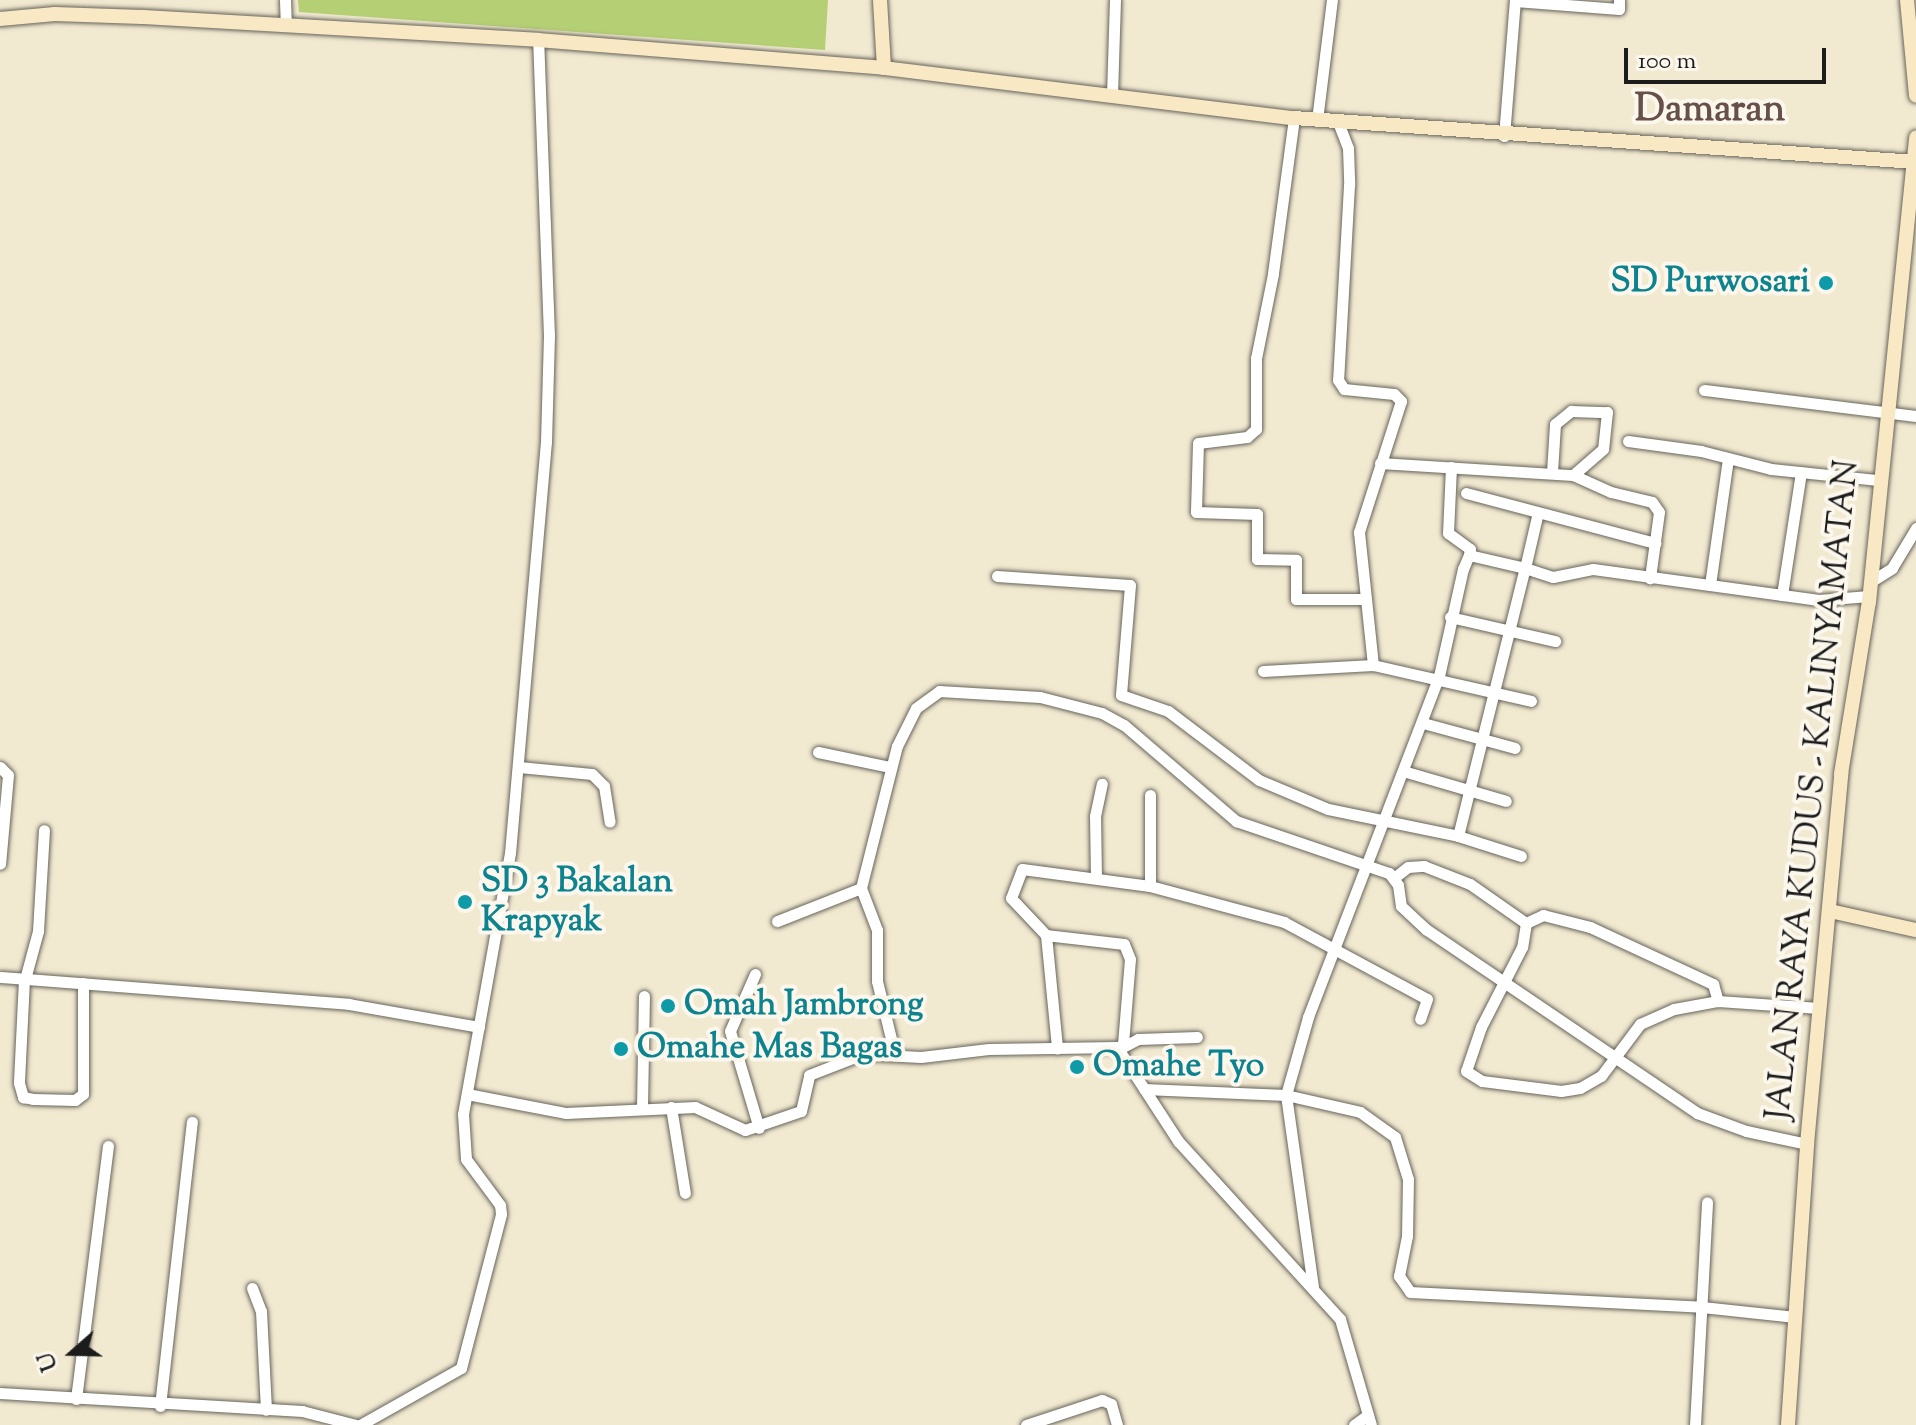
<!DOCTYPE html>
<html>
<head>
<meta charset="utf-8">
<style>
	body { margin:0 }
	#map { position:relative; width:1916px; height:1425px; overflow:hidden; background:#f1e9d0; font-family:"Sorts Mill Goudy",serif }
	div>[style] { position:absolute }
	.green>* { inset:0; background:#b5cf74 }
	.roads { filter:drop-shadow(0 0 2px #67645b) drop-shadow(0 0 2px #67645b) }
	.street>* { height:11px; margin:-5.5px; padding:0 5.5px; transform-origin:5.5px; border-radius:5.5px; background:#fff }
	.secondary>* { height:14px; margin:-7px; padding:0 7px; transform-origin:7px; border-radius:7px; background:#f8e8c3 }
	.dots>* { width:22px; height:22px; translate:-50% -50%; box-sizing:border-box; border:4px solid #fbf7ec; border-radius:50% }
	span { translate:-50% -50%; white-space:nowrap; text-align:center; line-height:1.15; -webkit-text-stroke:8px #fbf7ec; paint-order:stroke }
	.culture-label { font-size:34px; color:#0d838f; font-weight:700 }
	.right { translate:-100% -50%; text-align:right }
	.left { translate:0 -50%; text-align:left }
	.street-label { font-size:34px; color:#1c1c1c }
	.quarter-label { font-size:38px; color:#665048; font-weight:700 }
	.north { position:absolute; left:32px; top:1313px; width:80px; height:80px; -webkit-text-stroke:6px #fbf7ec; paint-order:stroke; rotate:250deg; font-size:22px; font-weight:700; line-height:32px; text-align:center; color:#1c1c1c }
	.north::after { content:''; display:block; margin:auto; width:28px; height:36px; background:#1c1c1c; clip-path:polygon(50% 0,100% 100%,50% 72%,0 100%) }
	.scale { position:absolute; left:1624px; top:48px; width:202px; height:36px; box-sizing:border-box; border:4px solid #1c1c1c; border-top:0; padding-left:10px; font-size:24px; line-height:28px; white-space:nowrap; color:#1c1c1c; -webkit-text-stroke:6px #fbf7ec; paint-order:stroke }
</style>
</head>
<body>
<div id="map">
	<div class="green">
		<div style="clip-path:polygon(298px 0,828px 0,825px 50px,299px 12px)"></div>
	</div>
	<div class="roads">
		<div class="street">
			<div style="left:285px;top:0;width:24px;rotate:88deg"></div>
			<div style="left:1515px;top:1px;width:104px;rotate:4.4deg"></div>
			<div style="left:1619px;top:9px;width:9px;rotate:-90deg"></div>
			<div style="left:1112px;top:95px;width:95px;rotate:-88.2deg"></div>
			<div style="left:1294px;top:118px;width:157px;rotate:97.7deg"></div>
			<div style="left:1273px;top:274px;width:86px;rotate:101.4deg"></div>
			<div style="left:1256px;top:358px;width:71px;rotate:90deg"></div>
			<div style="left:1256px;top:429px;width:12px;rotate:138deg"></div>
			<div style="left:1247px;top:437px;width:49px;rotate:173deg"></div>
			<div style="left:1198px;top:443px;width:69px;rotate:91.7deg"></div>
			<div style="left:1196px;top:512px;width:61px;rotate:1.9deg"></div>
			<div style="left:1257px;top:514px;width:45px;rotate:90deg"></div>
			<div style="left:1257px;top:559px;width:39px;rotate:1deg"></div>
			<div style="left:1296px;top:560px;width:39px;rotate:90deg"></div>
			<div style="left:1296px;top:599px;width:69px"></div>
			<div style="left:1317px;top:120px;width:121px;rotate:-82.9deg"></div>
			<div style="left:1338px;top:122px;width:28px;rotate:69deg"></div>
			<div style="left:1348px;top:148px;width:37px;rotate:88deg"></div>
			<div style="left:1349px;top:185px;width:195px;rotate:93.2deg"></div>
			<div style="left:1338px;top:380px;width:11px;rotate:56deg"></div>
			<div style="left:1344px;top:389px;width:50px;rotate:5.7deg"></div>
			<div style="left:1394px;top:394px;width:10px;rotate:45deg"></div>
			<div style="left:1401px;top:401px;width:138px;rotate:107.8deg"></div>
			<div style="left:1359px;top:532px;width:134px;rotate:84deg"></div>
			<div style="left:1373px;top:665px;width:162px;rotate:12.8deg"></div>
			<div style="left:1504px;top:136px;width:136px;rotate:-85.4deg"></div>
			<div style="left:1704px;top:390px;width:214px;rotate:7deg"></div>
			<div style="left:1628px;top:441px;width:74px;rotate:7.8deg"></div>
			<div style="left:1701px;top:451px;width:72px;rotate:14.4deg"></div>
			<div style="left:1771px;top:469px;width:108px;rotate:5.9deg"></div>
			<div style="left:1380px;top:463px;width:193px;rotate:3.6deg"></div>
			<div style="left:1573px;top:475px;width:42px;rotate:24.1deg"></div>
			<div style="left:1611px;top:492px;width:42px;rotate:13.7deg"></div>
			<div style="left:1652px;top:502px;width:12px;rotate:55deg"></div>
			<div style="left:1659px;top:512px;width:67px;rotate:97.8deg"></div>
			<div style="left:1451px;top:467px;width:66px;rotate:92.6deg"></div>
			<div style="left:1448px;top:533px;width:27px;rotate:36deg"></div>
			<div style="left:1470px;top:549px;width:6px;rotate:99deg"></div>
			<div style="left:1552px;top:472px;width:48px;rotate:-86.4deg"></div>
			<div style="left:1555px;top:424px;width:21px;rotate:-39deg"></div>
			<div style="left:1571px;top:411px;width:36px;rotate:2deg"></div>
			<div style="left:1607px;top:412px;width:37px;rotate:96deg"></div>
			<div style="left:1603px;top:449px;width:40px;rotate:139deg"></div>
			<div style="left:1466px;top:493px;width:196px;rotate:14.8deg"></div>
			<div style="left:997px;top:576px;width:133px;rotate:3.9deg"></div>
			<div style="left:1130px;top:585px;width:110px;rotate:94.7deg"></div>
			<div style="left:1121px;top:695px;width:50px;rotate:18.8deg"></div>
			<div style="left:1168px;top:711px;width:114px;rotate:37.2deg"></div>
			<div style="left:1259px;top:780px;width:75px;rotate:22.8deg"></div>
			<div style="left:1328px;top:809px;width:133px;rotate:11.7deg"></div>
			<div style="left:1458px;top:836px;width:66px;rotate:17.6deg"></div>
			<div style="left:1870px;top:582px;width:26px;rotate:-32deg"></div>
			<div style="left:1892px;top:568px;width:47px;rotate:-59deg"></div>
			<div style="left:1710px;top:585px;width:128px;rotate:-81.9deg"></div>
			<div style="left:1782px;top:595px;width:124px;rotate:-81.2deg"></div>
			<div style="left:1450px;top:617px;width:108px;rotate:12.9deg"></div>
			<div style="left:1263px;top:671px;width:110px;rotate:-3.1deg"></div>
			<div style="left:1423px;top:723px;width:95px;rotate:15.2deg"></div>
			<div style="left:818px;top:752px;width:74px;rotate:11.8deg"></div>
			<div style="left:0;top:767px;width:11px;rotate:45deg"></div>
			<div style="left:8px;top:775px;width:89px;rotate:95.1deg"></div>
			<div style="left:519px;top:767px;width:73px;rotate:5.5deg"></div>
			<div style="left:592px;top:774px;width:17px;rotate:45deg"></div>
			<div style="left:604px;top:786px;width:36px;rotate:81deg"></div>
			<div style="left:1403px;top:771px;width:107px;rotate:16.2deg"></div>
			<div style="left:1458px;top:836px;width:276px;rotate:-76deg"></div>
			<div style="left:1525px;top:568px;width:29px;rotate:18deg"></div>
			<div style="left:1553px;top:577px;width:41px;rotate:-11.3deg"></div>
			<div style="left:1593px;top:569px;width:228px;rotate:7.8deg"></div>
			<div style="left:1819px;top:600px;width:50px;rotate:-4.6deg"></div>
			<div style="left:1395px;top:877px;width:16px;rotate:-38deg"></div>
			<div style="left:1408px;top:867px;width:16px;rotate:-4deg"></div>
			<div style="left:1424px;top:866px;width:49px;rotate:21.4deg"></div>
			<div style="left:1470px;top:884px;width:68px;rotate:34.9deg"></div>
			<div style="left:1526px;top:923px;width:24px;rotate:99deg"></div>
			<div style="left:1522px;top:947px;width:90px;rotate:117.1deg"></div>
			<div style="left:1481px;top:1027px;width:46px;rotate:108.8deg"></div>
			<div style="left:1466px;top:1071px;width:19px;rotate:32deg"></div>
			<div style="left:1482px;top:1081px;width:80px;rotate:7.2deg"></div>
			<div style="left:1561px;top:1091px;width:19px;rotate:-9deg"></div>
			<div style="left:1580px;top:1088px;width:24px;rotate:-30deg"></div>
			<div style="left:1601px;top:1076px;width:65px;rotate:-53.1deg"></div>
			<div style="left:1640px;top:1024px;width:37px;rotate:-24deg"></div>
			<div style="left:1674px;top:1009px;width:45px;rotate:-10.3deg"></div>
			<div style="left:1718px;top:1001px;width:101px;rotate:4deg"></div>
			<div style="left:1096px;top:878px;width:62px;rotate:-90.9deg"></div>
			<div style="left:1095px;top:816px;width:33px;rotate:-78deg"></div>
			<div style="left:1150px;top:886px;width:91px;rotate:-90deg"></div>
			<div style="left:777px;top:921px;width:90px;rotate:-21.4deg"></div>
			<div style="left:1526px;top:923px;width:19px;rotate:-25deg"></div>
			<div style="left:1543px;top:915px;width:49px;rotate:14.3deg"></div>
			<div style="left:1590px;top:927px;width:136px;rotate:24.9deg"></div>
			<div style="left:1713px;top:984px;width:18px;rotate:74deg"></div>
			<div style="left:1046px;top:935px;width:114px;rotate:84.4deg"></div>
			<div style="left:755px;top:974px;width:62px;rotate:113.7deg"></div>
			<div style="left:730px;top:1031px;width:101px;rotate:73.4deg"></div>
			<div style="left:0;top:977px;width:350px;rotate:4.4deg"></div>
			<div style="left:349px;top:1004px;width:132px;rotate:10deg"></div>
			<div style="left:24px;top:979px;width:104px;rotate:92.8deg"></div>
			<div style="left:19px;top:1083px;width:15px;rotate:74deg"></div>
			<div style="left:23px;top:1097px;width:10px;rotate:11deg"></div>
			<div style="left:33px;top:1099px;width:42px;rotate:1.4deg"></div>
			<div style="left:75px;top:1100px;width:10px;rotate:-37deg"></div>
			<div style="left:83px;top:1094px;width:111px;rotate:-90deg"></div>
			<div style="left:25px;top:979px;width:50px;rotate:-74.8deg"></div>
			<div style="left:38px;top:931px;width:101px;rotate:-86.6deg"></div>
			<div style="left:1123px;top:1044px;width:85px;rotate:-85.3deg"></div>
			<div style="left:1130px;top:959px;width:16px;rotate:-112deg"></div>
			<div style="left:1124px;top:944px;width:79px;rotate:-173.4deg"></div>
			<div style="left:1046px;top:935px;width:51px;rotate:-133.4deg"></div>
			<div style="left:1011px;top:898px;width:31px;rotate:-69deg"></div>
			<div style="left:1022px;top:869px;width:129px;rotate:7.6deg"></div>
			<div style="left:1150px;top:886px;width:139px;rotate:15deg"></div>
			<div style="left:1284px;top:922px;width:162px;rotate:28.3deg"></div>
			<div style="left:1427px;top:999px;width:21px;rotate:109deg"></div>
			<div style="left:1121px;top:1048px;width:19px;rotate:-28deg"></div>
			<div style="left:1138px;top:1039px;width:59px;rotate:-1.9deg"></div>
			<div style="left:895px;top:1055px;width:76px;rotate:-103.7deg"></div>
			<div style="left:877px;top:981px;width:51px;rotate:-90deg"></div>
			<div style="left:877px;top:930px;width:45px;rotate:-110.9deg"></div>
			<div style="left:861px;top:888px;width:146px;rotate:-75.8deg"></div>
			<div style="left:897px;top:746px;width:42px;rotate:-63.4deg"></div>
			<div style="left:916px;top:708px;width:29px;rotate:-36deg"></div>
			<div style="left:939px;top:691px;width:101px;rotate:3.4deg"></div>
			<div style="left:1040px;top:697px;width:64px;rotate:14.5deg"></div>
			<div style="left:1102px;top:713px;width:25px;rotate:29deg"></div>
			<div style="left:1124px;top:725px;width:148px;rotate:40.6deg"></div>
			<div style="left:1236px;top:821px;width:162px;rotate:18.8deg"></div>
			<div style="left:1389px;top:873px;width:15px;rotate:53deg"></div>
			<div style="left:1398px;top:885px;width:21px;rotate:82deg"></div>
			<div style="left:1401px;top:906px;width:35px;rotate:43deg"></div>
			<div style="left:1427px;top:930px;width:326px;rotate:34.1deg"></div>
			<div style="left:1697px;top:1113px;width:52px;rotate:20.2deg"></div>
			<div style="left:1746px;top:1131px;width:62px;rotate:12deg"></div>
			<div style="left:1144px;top:1089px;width:142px;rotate:2.4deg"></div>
			<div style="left:1286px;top:1095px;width:76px;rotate:12.9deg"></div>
			<div style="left:1360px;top:1112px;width:43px;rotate:35.5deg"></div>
			<div style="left:1395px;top:1137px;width:44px;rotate:72.8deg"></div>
			<div style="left:1408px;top:1179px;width:57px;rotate:91deg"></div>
			<div style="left:1407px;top:1236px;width:41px;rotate:101.3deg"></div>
			<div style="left:1399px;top:1276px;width:19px;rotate:55deg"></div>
			<div style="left:1410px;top:1292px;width:292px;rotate:2.9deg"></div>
			<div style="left:1702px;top:1307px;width:94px;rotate:6.1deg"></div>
			<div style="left:467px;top:1094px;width:101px;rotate:10.9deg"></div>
			<div style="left:566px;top:1113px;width:129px;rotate:-2.7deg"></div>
			<div style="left:695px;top:1107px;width:55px;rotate:24.7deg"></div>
			<div style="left:745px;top:1130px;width:59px;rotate:-18.7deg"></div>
			<div style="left:801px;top:1111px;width:37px;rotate:-77deg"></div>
			<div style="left:809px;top:1075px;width:58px;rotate:-21.3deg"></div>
			<div style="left:863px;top:1054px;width:58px;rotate:3deg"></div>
			<div style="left:921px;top:1057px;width:68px;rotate:-6.7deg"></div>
			<div style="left:989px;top:1049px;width:128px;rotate:-0.9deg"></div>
			<div style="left:1117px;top:1047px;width:112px;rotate:57deg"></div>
			<div style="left:1178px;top:1141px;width:241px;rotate:47.7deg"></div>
			<div style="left:1340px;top:1319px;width:110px;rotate:73.7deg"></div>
			<div style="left:671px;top:1107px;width:87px;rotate:80.8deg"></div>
			<div style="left:642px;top:1108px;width:112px;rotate:-89deg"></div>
			<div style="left:1313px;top:1287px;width:194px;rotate:-98deg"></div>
			<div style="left:1286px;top:1095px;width:81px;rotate:-74.2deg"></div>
			<div style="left:1308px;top:1017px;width:365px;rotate:-69deg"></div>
			<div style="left:1439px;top:676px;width:110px;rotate:-77.4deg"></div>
			<div style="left:1463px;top:569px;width:15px;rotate:-67deg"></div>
			<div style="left:1469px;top:555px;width:57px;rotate:13.1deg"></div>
			<div style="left:1525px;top:568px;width:57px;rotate:-76.9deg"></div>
			<div style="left:252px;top:1288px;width:25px;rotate:69deg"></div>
			<div style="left:261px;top:1311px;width:99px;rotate:87.1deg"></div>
			<div style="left:0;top:1393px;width:303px;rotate:3.4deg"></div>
			<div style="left:302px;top:1411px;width:56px;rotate:14.5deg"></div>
			<div style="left:76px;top:1399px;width:255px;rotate:-82.8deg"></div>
			<div style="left:160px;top:1406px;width:286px;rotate:-83.6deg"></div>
			<div style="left:360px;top:1425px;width:116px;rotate:-29.4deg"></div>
			<div style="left:461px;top:1368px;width:159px;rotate:-75.4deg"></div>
			<div style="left:501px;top:1214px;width:9px;rotate:-96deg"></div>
			<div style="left:500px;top:1205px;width:57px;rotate:-126.5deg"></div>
			<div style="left:466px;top:1159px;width:45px;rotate:-93.8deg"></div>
			<div style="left:463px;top:1114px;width:265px;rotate:-79.8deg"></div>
			<div style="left:510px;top:853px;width:413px;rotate:-85deg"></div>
			<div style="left:546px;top:442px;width:106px;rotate:-88.4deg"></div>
			<div style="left:549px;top:336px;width:296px;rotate:-92.1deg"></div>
			<div style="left:1026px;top:1425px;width:80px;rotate:-18.2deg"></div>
			<div style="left:1102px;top:1400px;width:10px;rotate:24deg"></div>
			<div style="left:1111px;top:1404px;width:22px;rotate:74deg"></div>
			<div style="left:1354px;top:1425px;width:17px;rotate:-36deg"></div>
			<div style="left:1695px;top:1425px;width:223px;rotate:-86.9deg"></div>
		</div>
		<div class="secondary">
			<div style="left:880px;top:0;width:68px;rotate:86.6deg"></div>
			<div style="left:1907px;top:0;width:96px;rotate:84.6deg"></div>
			<div style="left:0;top:19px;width:55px;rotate:-5.2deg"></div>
			<div style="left:55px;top:14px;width:87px;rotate:2deg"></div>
			<div style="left:142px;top:17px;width:397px;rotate:3.3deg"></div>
			<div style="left:538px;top:40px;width:347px;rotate:4.6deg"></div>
			<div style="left:884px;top:68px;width:413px;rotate:7deg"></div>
			<div style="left:1294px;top:118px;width:624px;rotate:4.05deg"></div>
			<div style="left:1830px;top:911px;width:88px;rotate:12.5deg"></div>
			<div style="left:1788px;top:1425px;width:282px;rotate:-86.1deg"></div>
			<div style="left:1807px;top:1144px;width:372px;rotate:-84.7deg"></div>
			<div style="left:1841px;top:774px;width:174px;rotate:-80.8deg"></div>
			<div style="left:1869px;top:602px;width:467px;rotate:-84.2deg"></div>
		</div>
	</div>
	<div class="dots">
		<div style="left:1826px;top:283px;background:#0f9aa8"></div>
		<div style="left:465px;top:902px;background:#0f9aa8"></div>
		<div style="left:668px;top:1006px;background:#0f9aa8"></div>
		<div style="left:621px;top:1049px;background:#0f9aa8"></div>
		<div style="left:1077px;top:1067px;background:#0f9aa8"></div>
	</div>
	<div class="culture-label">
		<span class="right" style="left:1810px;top:283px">SD Purwosari</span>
		<span class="left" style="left:481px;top:902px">SD 3 Bakalan<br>Krapyak</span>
		<span class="left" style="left:684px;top:1006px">Omah Jambrong</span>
		<span class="left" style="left:637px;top:1049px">Omahe Mas Bagas</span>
		<span class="left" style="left:1093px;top:1067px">Omahe Tyo</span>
	</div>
	<div class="street-label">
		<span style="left:1814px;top:790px;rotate:-84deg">JALAN RAYA KUDUS - KALINYAMATAN</span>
	</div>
	<div class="quarter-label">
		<span style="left:1710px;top:112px">Damaran</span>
	</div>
	<div class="north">U</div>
	<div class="scale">100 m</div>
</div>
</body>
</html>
